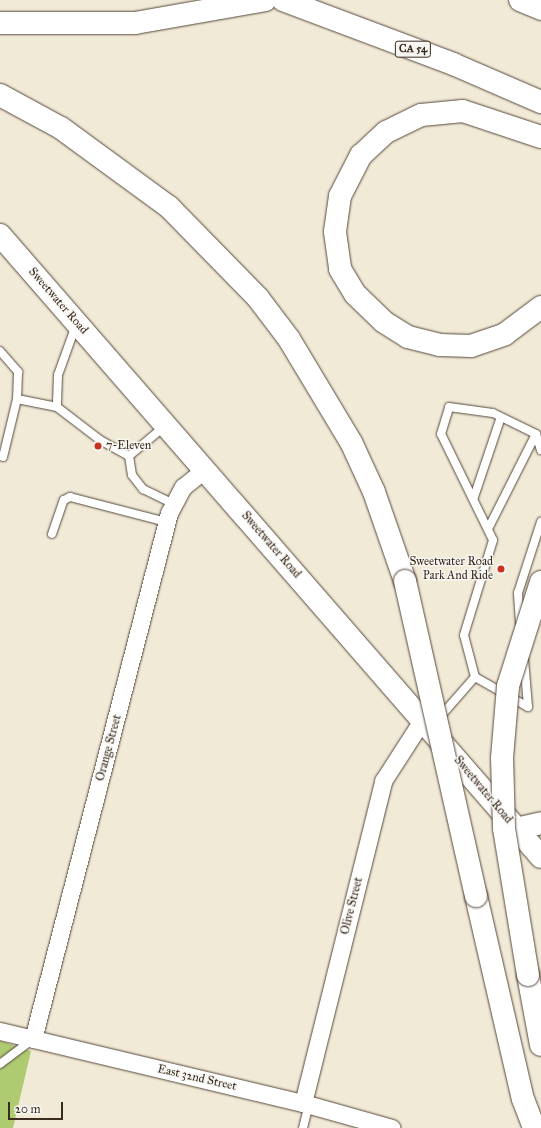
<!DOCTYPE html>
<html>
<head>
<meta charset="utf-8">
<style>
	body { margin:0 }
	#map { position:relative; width:541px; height:1128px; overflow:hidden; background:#f1ead7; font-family:"IM FELL Great Primer",serif }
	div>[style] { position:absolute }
	.green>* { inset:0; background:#aecb71 }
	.roads { filter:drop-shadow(0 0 1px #56473a) drop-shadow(0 0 1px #56473a) }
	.service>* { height:8px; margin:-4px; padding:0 4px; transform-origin:4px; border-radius:4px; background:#fff }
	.minor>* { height:17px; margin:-8.5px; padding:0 8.5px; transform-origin:8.5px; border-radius:8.5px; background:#fff }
	.secondary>* { height:22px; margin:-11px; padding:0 11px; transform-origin:11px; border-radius:11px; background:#fff }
	.motorway>* { height:22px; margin:-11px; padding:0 11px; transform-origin:11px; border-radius:11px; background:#fff }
	.bridges { filter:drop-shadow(0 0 1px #56473a) drop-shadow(0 0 1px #56473a) }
	.motorway-bridge>* { height:22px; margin:-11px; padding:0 11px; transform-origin:11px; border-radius:11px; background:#fff }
	.dots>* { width:11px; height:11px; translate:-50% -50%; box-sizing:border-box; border:2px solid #f6f6f2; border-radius:50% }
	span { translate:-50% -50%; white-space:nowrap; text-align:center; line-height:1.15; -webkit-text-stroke:3px #f6f6f2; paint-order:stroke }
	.shield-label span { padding:1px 3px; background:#f6f6f2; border:1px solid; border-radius:3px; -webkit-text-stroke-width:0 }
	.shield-label { font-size:11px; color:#3b2a1e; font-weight:700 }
	.street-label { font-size:12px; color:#3b2a1e }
	.poi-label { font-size:12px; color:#3b2a1e }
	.left { translate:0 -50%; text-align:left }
	.right { translate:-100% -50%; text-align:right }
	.scale { position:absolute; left:8px; top:1102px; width:55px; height:18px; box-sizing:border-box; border:2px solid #3b2a1e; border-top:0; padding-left:5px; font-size:12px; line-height:14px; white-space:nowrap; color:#3b2a1e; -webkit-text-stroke:3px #f6f6f2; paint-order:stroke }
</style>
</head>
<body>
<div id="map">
	<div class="green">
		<div style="clip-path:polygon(0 1041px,31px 1051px,13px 1128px,0 1128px)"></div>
	</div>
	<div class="roads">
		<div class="service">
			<div style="left:76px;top:325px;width:53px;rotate:109.8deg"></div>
			<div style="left:58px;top:375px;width:32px;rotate:92deg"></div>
			<div style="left:57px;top:407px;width:54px;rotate:37.5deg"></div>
			<div style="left:100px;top:440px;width:33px;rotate:29deg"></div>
			<div style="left:129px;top:456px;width:47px;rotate:-39.8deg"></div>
			<div style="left:0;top:351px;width:28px;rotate:49deg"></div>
			<div style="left:18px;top:372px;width:27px;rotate:92deg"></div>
			<div style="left:129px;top:456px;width:19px;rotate:81deg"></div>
			<div style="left:132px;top:475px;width:18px;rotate:52deg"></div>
			<div style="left:143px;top:489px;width:34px;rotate:26deg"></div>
			<div style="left:3px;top:457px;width:60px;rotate:-76.4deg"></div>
			<div style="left:17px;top:399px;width:41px;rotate:11.3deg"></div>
			<div style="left:474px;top:497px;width:84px;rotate:-71.4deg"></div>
			<div style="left:488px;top:529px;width:106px;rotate:-63.2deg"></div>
			<div style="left:52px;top:534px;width:36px;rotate:-71deg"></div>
			<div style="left:64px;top:500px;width:7px;rotate:-27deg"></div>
			<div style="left:70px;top:497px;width:100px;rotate:14.5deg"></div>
			<div style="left:520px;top:623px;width:30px;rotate:-94deg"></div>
			<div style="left:518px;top:593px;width:75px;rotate:-72.1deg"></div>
			<div style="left:524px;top:659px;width:48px;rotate:85.2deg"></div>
			<div style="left:528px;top:707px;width:61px;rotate:-150.5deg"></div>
			<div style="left:475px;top:677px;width:43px;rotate:-104.7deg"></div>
			<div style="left:464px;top:635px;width:99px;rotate:-73deg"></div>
			<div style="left:493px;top:540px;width:118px;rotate:-116.1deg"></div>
			<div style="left:441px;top:434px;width:28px;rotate:-73deg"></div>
			<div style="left:449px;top:407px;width:44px;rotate:7.8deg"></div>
			<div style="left:493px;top:413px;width:48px;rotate:26deg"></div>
			<div style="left:536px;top:434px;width:17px;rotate:73deg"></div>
			<div style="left:439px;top:718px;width:55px;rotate:-48.7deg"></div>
			<div style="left:0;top:1064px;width:40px;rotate:-37deg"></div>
			<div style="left:303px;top:1128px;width:25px;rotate:-76deg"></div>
		</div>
		<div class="minor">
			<div style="left:0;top:1031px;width:311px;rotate:13.4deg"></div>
			<div style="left:303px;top:1103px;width:92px;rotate:15.7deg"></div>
			<div style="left:33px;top:1039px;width:543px;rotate:-75.5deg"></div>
			<div style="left:169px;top:513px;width:30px;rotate:-62deg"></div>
			<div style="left:183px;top:487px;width:28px;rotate:-39deg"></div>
			<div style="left:303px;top:1103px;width:332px;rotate:-76deg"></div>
			<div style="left:383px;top:781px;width:74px;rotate:-57.2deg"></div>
		</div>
		<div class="secondary">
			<div style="left:0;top:235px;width:824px;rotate:48.98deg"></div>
		</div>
		<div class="motorway">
			<div style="left:283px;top:0;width:182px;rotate:20.6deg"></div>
			<div style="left:453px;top:64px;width:96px;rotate:23.4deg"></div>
			<div style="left:520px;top:0;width:23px;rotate:23deg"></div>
			<div style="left:0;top:23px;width:135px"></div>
			<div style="left:135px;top:23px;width:132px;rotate:-10deg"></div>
			<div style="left:0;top:95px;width:69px;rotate:28.4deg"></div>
			<div style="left:61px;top:128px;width:134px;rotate:36.2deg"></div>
			<div style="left:169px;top:207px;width:127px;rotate:45.6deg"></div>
			<div style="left:258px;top:298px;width:51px;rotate:52.9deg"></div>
			<div style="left:289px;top:339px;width:120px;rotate:59deg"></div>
			<div style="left:351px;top:442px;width:55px;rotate:65.3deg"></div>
			<div style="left:374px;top:492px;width:94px;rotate:70.8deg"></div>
			<div style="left:541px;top:137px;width:82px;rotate:-161.6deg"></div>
			<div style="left:463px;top:111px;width:42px;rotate:174.6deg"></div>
			<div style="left:421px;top:115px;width:39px;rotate:154deg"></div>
			<div style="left:386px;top:132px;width:34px;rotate:137deg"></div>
			<div style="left:361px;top:155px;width:46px;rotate:117.1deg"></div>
			<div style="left:340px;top:196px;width:36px;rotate:98deg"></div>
			<div style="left:335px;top:232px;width:37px;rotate:82deg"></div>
			<div style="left:340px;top:269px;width:29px;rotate:59deg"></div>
			<div style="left:355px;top:294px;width:40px;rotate:44deg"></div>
			<div style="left:384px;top:322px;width:28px;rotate:32deg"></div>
			<div style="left:408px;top:337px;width:33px;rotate:14deg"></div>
			<div style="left:440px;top:345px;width:31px;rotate:2deg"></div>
			<div style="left:471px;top:346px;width:36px;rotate:-19deg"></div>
			<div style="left:505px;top:334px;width:45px;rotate:-36.9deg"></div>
			<div style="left:516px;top:829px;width:26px;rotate:-13deg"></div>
			<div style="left:476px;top:896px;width:208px;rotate:77deg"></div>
			<div style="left:523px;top:1099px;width:31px;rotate:69deg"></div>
			<div style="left:528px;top:975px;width:71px;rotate:79.5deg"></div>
		</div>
	</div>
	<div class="bridges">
		<div class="motorway-bridge">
			<div style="left:405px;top:581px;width:323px;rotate:77.3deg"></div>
			<div style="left:528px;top:975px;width:149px;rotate:-99.3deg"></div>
			<div style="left:504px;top:828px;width:70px;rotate:-91.6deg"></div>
			<div style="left:502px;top:758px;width:72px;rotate:-85.2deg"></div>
			<div style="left:508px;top:686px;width:109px;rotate:-72.4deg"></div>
		</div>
	</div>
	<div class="dots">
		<div style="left:98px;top:446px;background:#c8321e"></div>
		<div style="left:501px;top:569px;background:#c8321e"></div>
	</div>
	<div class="shield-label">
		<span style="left:413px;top:49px">CA 54</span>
	</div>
	<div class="street-label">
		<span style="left:58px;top:301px;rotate:49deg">Sweetwater Road</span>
		<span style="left:271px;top:545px;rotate:49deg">Sweetwater Road</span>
		<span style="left:109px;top:748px;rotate:-75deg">Orange Street</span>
		<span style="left:483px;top:790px;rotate:50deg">Sweetwater Road</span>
		<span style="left:352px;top:906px;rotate:-76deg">Olive Street</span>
		<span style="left:197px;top:1078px;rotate:13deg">East 32nd Street</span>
	</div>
	<div class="poi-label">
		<span class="left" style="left:106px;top:446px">7-Eleven</span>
		<span class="right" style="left:493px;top:569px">Sweetwater Road<br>Park And Ride</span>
	</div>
	<div class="scale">20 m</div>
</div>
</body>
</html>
